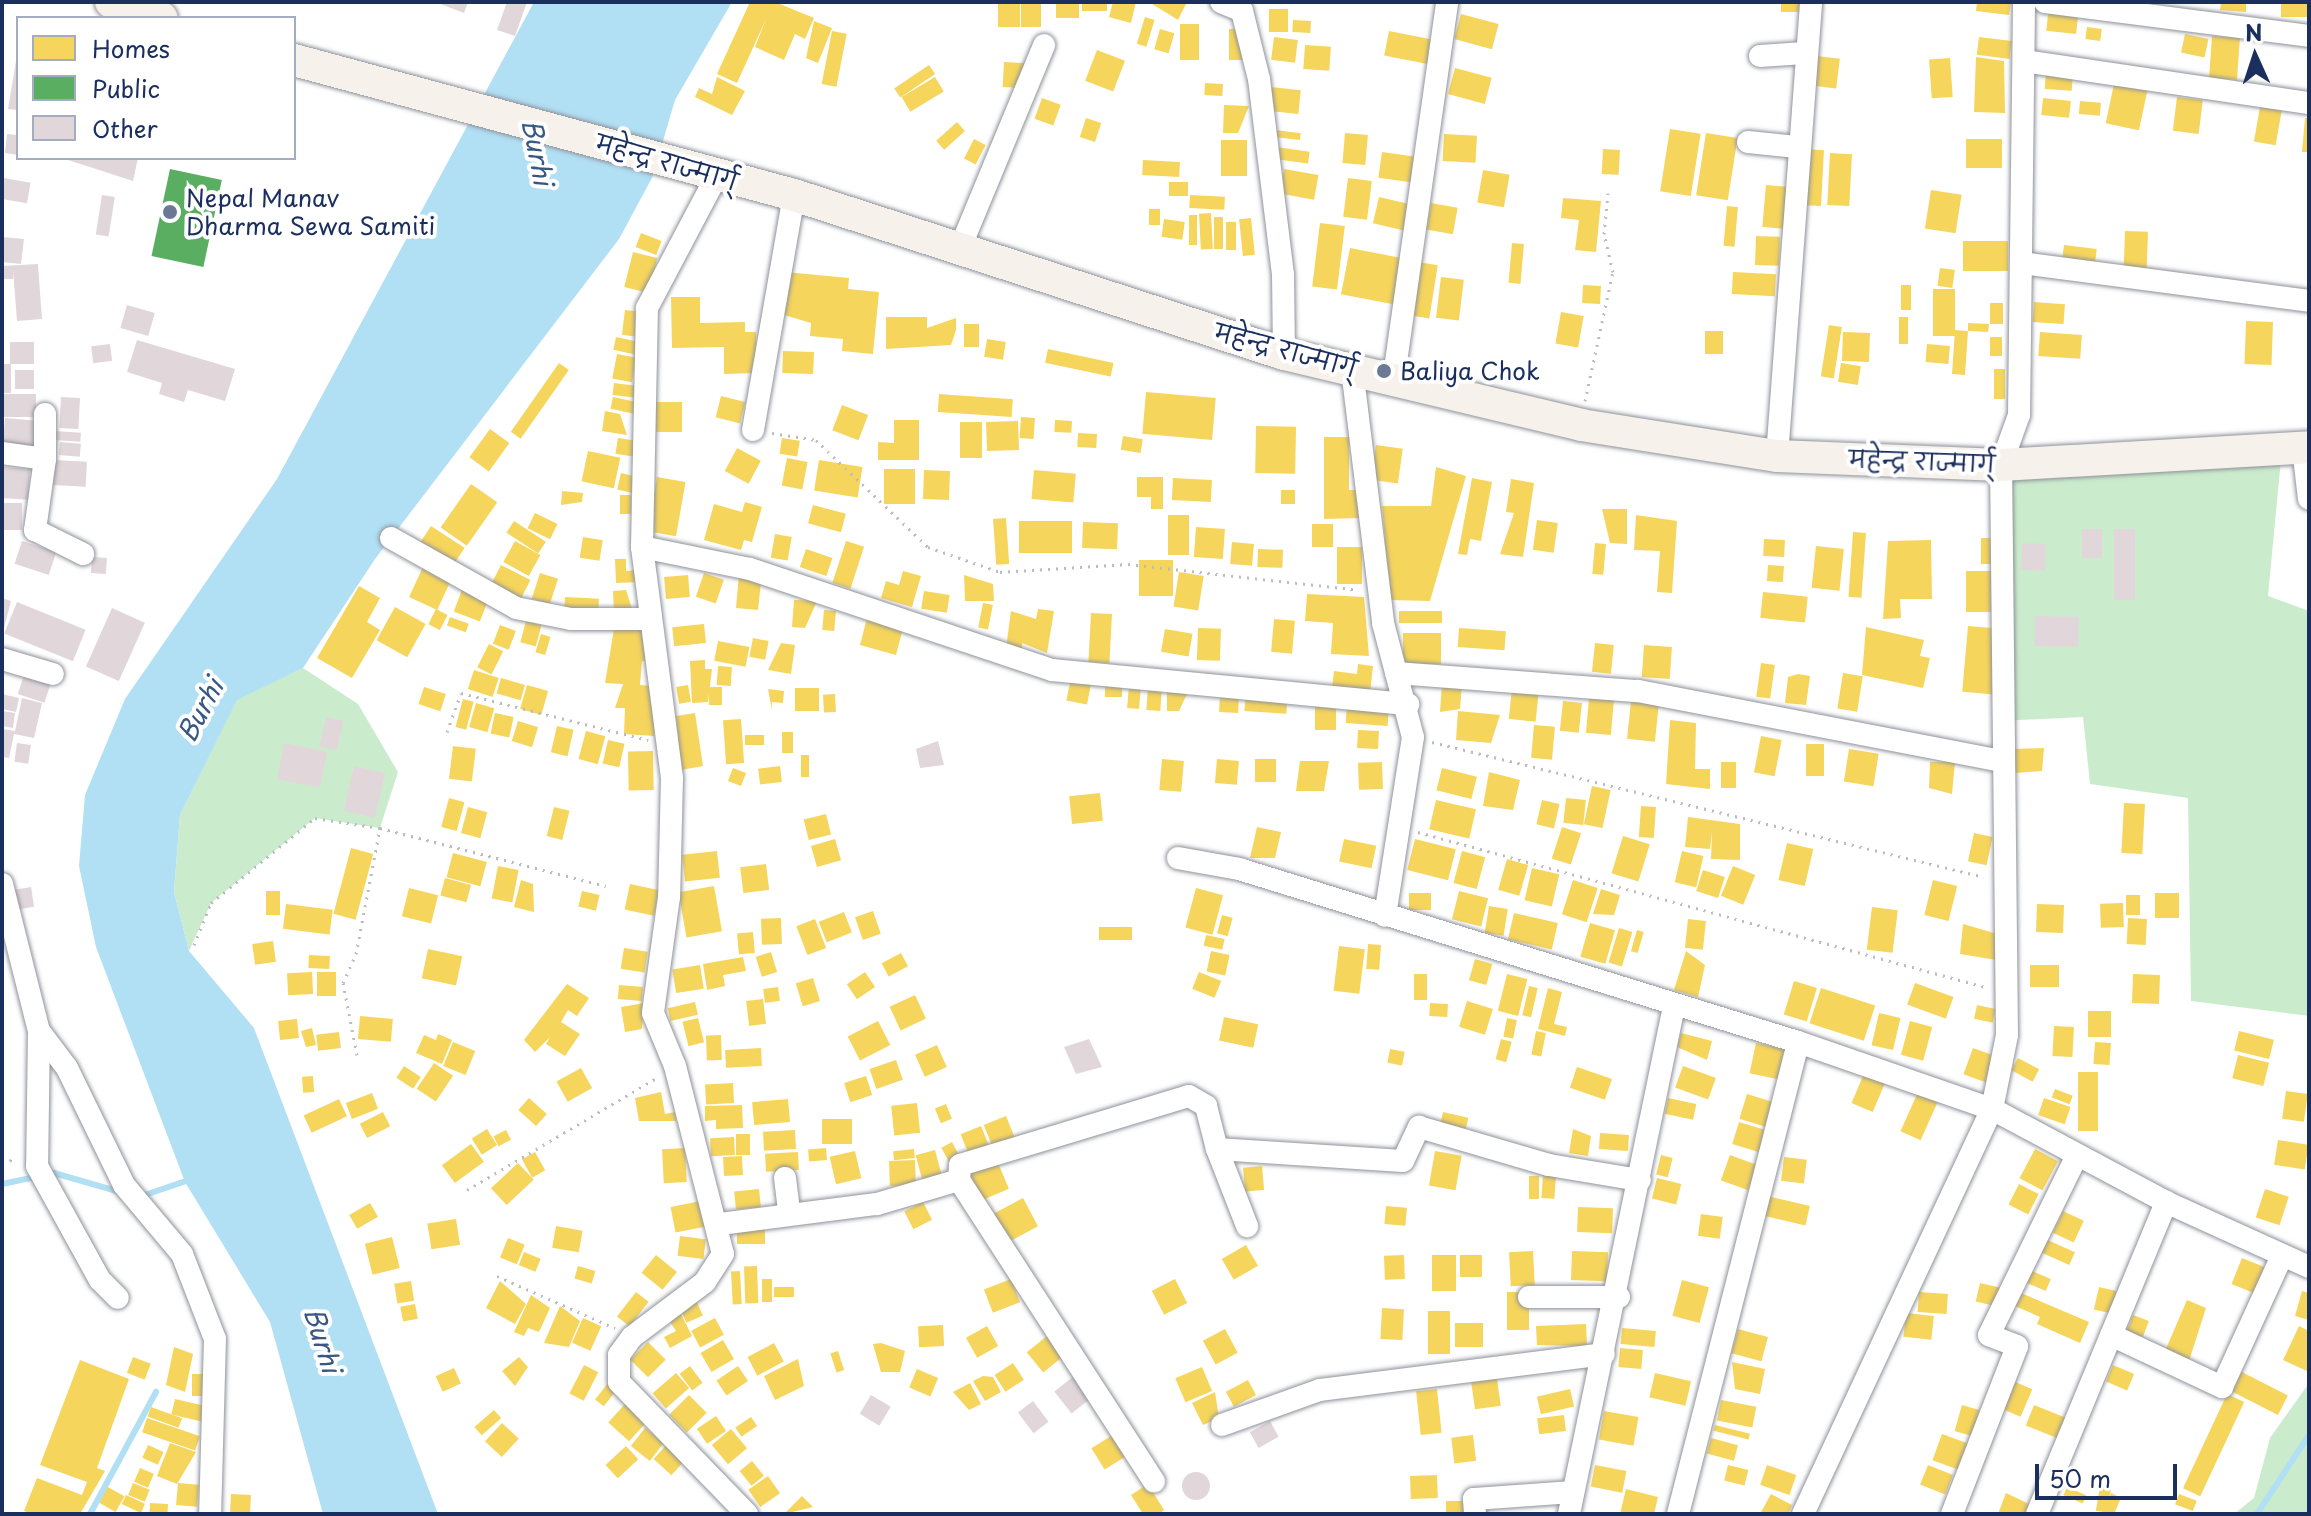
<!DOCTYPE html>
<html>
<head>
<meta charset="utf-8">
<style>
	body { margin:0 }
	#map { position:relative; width:2311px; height:1516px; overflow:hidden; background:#fff; font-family:"Playpen Sans","Playpen Sans Deva",sans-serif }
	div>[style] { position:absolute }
	.green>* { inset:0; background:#cbeccc }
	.water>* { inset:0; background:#b1dff4 }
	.homes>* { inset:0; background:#f6d55c; transform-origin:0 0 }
	.public>* { inset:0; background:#5aae61; transform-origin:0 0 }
	.stream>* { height:6px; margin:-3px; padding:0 3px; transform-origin:3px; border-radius:3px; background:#b1dff4 }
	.building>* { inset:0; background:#e1d7db; transform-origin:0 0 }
	.round { border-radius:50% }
	.path>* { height:3px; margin-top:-1.5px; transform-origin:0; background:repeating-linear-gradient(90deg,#b9bcc1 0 2px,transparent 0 8px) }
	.roads { filter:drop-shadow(0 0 2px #8e929a) drop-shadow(0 0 2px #8e929a) }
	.minor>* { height:22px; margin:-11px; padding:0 11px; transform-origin:11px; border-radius:11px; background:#fff }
	.highway>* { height:32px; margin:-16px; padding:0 16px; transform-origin:16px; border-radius:16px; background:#f6f1eb }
	.dots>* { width:22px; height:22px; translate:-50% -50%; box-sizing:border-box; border:4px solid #fff; border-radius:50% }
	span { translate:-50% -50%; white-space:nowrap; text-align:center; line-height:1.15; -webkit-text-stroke:8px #fff; paint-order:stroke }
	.street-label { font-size:24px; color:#1b2f5e }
	.poi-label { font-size:24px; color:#1b2f5e }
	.left { translate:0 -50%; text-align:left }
	.water-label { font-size:26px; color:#385882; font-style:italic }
	.frame { position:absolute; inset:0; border:4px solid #1b2f5e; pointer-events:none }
	.legend { position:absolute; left:16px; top:16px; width:280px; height:144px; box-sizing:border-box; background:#fff; border:2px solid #a4acbf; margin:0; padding:10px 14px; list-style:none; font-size:24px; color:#1b2f5e }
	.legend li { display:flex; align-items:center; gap:16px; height:40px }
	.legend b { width:40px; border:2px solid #a4acbf }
	.north { position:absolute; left:2215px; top:16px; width:80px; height:80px; -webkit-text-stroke:6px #fff; paint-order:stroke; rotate:357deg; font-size:22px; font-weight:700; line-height:32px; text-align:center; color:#1b2f5e }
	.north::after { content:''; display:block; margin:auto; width:28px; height:36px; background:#1b2f5e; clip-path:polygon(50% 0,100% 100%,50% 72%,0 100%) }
	.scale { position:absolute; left:2035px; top:1464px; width:142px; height:36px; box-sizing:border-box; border:4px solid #1b2f5e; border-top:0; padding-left:10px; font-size:24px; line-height:28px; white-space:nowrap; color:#1b2f5e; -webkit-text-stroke:6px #fff; paint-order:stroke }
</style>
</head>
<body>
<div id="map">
	<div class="green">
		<div style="clip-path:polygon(2282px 449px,2268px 596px,2309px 611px,2309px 1016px,2191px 1001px,2188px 798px,2090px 784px,2083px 717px,1999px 721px,2001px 465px)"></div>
		<div style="clip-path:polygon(303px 668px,358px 704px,398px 772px,380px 828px,315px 818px,211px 903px,189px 951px,174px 892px,180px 815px,237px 699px)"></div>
		<div style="clip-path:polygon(2309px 1383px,2309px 1514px,2234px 1514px,2254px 1498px,2270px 1438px)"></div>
	</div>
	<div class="water">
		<div style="clip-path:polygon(534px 2px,732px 2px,675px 100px,652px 178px,619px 239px,375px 559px,303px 668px,237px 700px,180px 815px,174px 892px,189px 951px,254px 1028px,438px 1514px,323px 1514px,270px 1322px,185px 1182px,96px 947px,79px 866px,85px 795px,125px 699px,277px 479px)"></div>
	</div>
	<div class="homes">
		<div style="clip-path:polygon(750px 2px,775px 2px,814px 18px,805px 39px,795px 34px,784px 60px,755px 47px,766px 19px,737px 83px,717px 74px)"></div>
		<div style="left:998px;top:2px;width:22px;height:25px"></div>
		<div style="left:1021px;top:2px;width:20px;height:25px"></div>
		<div style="left:1056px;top:2px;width:23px;height:16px"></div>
		<div style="left:1082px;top:2px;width:25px;height:9px"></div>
		<div style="clip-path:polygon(1113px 2px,1136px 2px,1131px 23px,1109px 17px)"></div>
		<div style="clip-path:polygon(1149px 2px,1187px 2px,1178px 20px)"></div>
		<div style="left:1781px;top:2px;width:18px;height:10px"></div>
		<div style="clip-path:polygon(1977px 2px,2011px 2px,2009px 15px,1976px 11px)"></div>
		<div style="clip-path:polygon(2221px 2px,2246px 2px,2246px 12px,2220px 10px)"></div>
		<div style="left:2281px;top:2px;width:26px;height:15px"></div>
		<div style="left:2049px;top:5px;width:30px;height:26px;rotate:6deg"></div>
		<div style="left:1269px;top:9px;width:19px;height:23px"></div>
		<div style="left:1461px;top:14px;width:39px;height:26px;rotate:15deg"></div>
		<div style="left:1145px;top:17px;width:10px;height:28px;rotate:17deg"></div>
		<div style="left:1293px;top:20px;width:18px;height:12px;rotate:3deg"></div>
		<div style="clip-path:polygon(814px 21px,832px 28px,818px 63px,806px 58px)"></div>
		<div style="left:1199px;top:24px;width:36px;height:19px;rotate:90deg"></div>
		<div style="left:2087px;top:27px;width:15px;height:12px;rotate:8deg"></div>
		<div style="left:1160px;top:29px;width:15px;height:21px;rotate:16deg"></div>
		<div style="left:1229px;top:29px;width:17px;height:31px"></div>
		<div style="left:832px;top:31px;width:15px;height:54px;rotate:11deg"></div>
		<div style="left:1389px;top:31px;width:44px;height:25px;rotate:11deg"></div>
		<div style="left:2185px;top:34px;width:24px;height:19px;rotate:12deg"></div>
		<div style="left:2212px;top:36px;width:28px;height:42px;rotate:4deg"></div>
		<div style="left:1274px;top:37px;width:24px;height:23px;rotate:7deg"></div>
		<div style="left:1979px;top:37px;width:33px;height:18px;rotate:7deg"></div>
		<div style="left:1305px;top:45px;width:26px;height:24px;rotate:4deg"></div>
		<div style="left:1097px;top:50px;width:30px;height:33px;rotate:21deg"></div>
		<div style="left:1817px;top:56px;width:23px;height:30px;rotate:7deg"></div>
		<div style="clip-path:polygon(1976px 57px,2004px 61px,2005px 113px,1974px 112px)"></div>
		<div style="left:1950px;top:58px;width:39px;height:21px;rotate:86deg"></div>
		<div style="left:1004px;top:62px;width:20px;height:25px;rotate:3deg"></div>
		<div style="left:929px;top:65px;width:11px;height:42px;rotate:56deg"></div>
		<div style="left:1455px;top:68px;width:38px;height:27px;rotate:15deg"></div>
		<div style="left:2046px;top:71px;width:27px;height:18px;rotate:4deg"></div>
		<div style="clip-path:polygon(717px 77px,745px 91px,732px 115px,695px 97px,699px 88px,712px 94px)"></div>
		<div style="left:935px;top:77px;width:17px;height:39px;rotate:59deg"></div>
		<div style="left:1205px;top:83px;width:18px;height:12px;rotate:3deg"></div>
		<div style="left:2114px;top:84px;width:34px;height:40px;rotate:12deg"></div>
		<div style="left:1271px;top:87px;width:30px;height:24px;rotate:6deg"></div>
		<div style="left:2177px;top:97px;width:26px;height:34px;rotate:7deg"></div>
		<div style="left:1042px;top:98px;width:20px;height:22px;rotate:20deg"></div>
		<div style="left:2043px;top:98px;width:28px;height:17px;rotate:6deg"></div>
		<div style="left:2080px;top:101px;width:21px;height:13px;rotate:5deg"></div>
		<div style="clip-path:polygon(1224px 105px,1249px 106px,1238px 133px,1223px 133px)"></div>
		<div style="left:2260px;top:107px;width:22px;height:35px;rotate:10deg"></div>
		<div style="left:1086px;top:118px;width:16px;height:20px;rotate:18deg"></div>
		<div style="clip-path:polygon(2305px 118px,2309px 118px,2309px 152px,2302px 152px)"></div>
		<div style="left:957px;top:122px;width:12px;height:28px;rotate:48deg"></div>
		<div style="left:1670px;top:129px;width:31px;height:63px;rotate:9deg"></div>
		<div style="left:1275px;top:130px;width:26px;height:7px;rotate:7deg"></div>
		<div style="left:1345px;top:133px;width:23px;height:30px;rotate:5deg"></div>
		<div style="left:1706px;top:133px;width:32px;height:63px;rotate:9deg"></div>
		<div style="left:1444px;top:134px;width:33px;height:27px;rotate:3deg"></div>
		<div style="left:974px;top:139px;width:13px;height:22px;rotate:27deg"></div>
		<div style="left:2002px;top:139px;width:29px;height:36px;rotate:90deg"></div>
		<div style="left:1221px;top:140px;width:26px;height:36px"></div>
		<div style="left:1276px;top:147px;width:34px;height:12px;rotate:8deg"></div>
		<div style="left:1603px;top:149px;width:17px;height:25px;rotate:3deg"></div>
		<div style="left:1802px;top:149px;width:22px;height:56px;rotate:3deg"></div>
		<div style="left:1382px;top:152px;width:34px;height:26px;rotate:8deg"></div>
		<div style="left:1830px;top:153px;width:22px;height:52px;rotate:3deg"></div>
		<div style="left:1143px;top:160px;width:37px;height:15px;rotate:3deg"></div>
		<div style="left:1284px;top:169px;width:35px;height:25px;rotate:10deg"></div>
		<div style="left:1483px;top:170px;width:27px;height:33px;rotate:10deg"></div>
		<div style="left:1348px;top:178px;width:24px;height:39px;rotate:7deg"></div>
		<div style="left:1169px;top:182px;width:19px;height:14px"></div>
		<div style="left:1766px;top:185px;width:24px;height:42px;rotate:5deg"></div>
		<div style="left:1931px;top:190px;width:31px;height:39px;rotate:9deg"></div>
		<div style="left:1190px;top:195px;width:35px;height:13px;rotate:3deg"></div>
		<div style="left:1379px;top:197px;width:32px;height:27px;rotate:13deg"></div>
		<div style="clip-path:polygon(1563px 198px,1601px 201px,1596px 252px,1575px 250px,1579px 220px,1561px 218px)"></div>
		<div style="left:1431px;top:203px;width:27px;height:27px;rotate:10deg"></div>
		<div style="left:1727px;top:206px;width:11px;height:40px;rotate:5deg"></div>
		<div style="left:1149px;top:209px;width:11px;height:16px"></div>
		<div style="left:1211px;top:213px;width:36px;height:12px;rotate:87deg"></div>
		<div style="left:1189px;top:215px;width:8px;height:30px"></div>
		<div style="left:1214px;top:217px;width:9px;height:32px"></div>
		<div style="left:1251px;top:218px;width:37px;height:12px;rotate:84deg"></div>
		<div style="left:1164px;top:219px;width:21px;height:18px;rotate:8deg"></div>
		<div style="left:1226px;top:222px;width:10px;height:28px"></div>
		<div style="left:1320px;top:223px;width:25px;height:64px;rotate:7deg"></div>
		<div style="left:2125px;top:231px;width:23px;height:36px;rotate:2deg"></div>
		<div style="left:641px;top:233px;width:22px;height:15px;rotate:21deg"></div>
		<div style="left:1756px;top:236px;width:24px;height:29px;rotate:2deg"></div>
		<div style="left:1963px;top:241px;width:45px;height:30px"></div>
		<div style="left:1512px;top:243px;width:12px;height:40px;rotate:5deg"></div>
		<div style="left:2064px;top:245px;width:33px;height:13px;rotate:7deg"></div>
		<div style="left:1350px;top:248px;width:60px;height:47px;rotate:11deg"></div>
		<div style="left:633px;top:252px;width:25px;height:36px;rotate:14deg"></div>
		<div style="left:1418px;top:262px;width:20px;height:54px;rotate:9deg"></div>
		<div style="left:1940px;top:268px;width:15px;height:18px;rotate:8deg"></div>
		<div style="clip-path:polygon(785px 272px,849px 278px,848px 289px,879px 292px,873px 354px,842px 351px,843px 339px,810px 336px,811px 323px,781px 314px)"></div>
		<div style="left:1733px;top:272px;width:43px;height:22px;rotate:3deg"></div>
		<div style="left:1441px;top:277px;width:23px;height:41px;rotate:7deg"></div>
		<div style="left:1583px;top:285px;width:18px;height:18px;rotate:3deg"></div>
		<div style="left:1901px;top:285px;width:10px;height:25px"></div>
		<div style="left:1933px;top:289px;width:22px;height:47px"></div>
		<div style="clip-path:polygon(671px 297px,700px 297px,700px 323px,745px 322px,745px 332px,756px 332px,756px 373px,724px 374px,724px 347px,672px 348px)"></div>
		<div style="left:2034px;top:302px;width:31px;height:20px;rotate:4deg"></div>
		<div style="left:1990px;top:303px;width:13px;height:21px"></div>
		<div style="left:625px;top:310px;width:17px;height:25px;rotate:7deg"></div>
		<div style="left:1561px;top:312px;width:23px;height:32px;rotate:10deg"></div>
		<div style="clip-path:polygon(886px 317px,927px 317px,927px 328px,956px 318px,956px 330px,951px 345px,886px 349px)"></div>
		<div style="left:1908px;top:317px;width:27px;height:9px;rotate:90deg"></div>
		<div style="left:2246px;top:321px;width:27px;height:43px;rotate:2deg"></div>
		<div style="clip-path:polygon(1968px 323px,1989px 324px,1988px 332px,1968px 331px,1965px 375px,1952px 374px,1955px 330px,1968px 331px)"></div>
		<div style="left:964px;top:324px;width:15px;height:23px"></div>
		<div style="left:1829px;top:325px;width:13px;height:52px;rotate:9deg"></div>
		<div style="left:1705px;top:331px;width:18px;height:23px"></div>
		<div style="left:1843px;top:332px;width:27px;height:29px;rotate:2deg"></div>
		<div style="left:2040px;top:332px;width:42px;height:24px;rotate:4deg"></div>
		<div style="left:616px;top:337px;width:25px;height:13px;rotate:12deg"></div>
		<div style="left:1990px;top:337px;width:12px;height:19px"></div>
		<div style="left:987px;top:339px;width:19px;height:18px;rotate:9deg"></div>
		<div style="left:1927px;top:344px;width:23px;height:18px;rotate:5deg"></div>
		<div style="left:1048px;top:349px;width:67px;height:14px;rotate:12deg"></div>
		<div style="left:783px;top:351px;width:31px;height:22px;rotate:2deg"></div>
		<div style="left:617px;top:354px;width:20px;height:25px;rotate:11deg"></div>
		<div style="left:559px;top:363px;width:12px;height:84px;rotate:35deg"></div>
		<div style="left:1841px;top:363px;width:20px;height:19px;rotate:9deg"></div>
		<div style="left:1994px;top:369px;width:11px;height:30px"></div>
		<div style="left:614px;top:383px;width:24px;height:12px;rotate:7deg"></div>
		<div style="left:1146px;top:392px;width:70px;height:42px;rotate:5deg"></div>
		<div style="left:939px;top:394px;width:74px;height:18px;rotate:4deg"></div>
		<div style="left:721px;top:396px;width:25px;height:22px;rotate:14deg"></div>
		<div style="left:613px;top:397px;width:24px;height:12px;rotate:12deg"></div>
		<div style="left:656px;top:402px;width:26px;height:30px"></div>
		<div style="left:842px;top:405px;width:28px;height:27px;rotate:21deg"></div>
		<div style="clip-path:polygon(605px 411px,620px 414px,627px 435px,602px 431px)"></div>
		<div style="left:1021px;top:417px;width:14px;height:21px;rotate:4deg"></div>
		<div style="clip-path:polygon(894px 420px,919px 420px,919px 460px,878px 460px,878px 442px,894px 443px)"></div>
		<div style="left:1055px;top:420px;width:17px;height:12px;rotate:3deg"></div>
		<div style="left:1018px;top:421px;width:29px;height:32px;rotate:88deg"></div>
		<div style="left:960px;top:422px;width:22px;height:36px"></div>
		<div style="left:1256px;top:426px;width:40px;height:47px;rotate:1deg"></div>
		<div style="left:490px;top:429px;width:24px;height:35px;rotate:36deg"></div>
		<div style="left:1078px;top:433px;width:19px;height:14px;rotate:3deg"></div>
		<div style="left:1123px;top:436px;width:20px;height:14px;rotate:9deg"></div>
		<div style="clip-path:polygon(1324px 437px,1349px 437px,1349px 490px,1360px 490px,1361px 518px,1324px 519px)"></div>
		<div style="left:618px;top:438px;width:18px;height:16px;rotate:9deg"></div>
		<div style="left:782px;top:438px;width:18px;height:16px;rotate:9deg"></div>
		<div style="left:1376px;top:445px;width:27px;height:35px;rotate:8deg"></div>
		<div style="left:737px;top:448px;width:27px;height:26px;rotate:28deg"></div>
		<div style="left:588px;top:451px;width:33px;height:31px;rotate:12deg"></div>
		<div style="left:787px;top:458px;width:21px;height:28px;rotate:11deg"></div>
		<div style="left:819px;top:460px;width:44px;height:31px;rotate:9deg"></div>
		<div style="clip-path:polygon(1436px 467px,1466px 476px,1430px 601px,1390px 600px,1382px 506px,1431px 506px)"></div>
		<div style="left:884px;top:469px;width:31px;height:35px"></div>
		<div style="left:924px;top:470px;width:26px;height:29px;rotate:2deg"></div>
		<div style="left:1034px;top:470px;width:42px;height:29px;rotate:5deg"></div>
		<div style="left:621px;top:473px;width:18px;height:17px;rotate:13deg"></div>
		<div style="left:657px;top:477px;width:29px;height:55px;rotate:10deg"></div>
		<div style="clip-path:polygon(1137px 477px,1163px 477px,1163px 509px,1151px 509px,1151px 497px,1137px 497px)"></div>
		<div style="left:1173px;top:478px;width:39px;height:22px;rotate:3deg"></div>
		<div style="clip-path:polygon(1472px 478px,1492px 482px,1481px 541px,1470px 539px,1467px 555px,1458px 554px)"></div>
		<div style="clip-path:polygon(1511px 479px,1534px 483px,1523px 557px,1500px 554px,1514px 513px,1506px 512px)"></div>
		<div style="left:471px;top:484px;width:32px;height:53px;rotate:35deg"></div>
		<div style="left:1281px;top:490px;width:14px;height:14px"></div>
		<div style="clip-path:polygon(562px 491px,583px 493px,582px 502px,561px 505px)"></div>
		<div style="left:620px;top:495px;width:11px;height:19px"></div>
		<div style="clip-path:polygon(745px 502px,762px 507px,752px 542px,744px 540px,741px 550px,704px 540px,714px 504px,742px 512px)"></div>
		<div style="left:813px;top:505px;width:34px;height:19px;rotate:15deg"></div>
		<div style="clip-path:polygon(1602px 509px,1627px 509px,1627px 544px,1610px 543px)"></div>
		<div style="left:535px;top:513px;width:25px;height:17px;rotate:26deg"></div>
		<div style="left:1168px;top:515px;width:21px;height:40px"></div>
		<div style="clip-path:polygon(1636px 515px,1677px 521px,1672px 593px,1657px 592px,1660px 551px,1634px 550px)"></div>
		<div style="left:1006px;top:518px;width:46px;height:13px;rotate:86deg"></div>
		<div style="left:1537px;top:520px;width:21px;height:30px;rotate:8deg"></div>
		<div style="left:514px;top:521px;width:38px;height:14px;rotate:33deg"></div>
		<div style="left:1019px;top:521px;width:53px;height:32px"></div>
		<div style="left:1083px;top:522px;width:35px;height:26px;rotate:2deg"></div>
		<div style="left:1333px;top:524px;width:23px;height:21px;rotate:90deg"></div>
		<div style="left:431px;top:526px;width:40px;height:20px;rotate:33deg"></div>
		<div style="left:1196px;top:527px;width:29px;height:30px;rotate:4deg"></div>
		<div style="left:1853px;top:532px;width:13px;height:65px;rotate:4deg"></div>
		<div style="left:775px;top:534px;width:17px;height:24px;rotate:10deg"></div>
		<div style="left:583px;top:537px;width:20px;height:21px;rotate:9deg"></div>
		<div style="left:1981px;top:538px;width:15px;height:26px"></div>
		<div style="left:1764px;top:539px;width:21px;height:17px;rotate:3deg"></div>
		<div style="clip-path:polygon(1931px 540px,1932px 599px,1900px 599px,1901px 618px,1883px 619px,1888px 541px)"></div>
		<div style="left:515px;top:541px;width:29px;height:24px;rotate:29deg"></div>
		<div style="left:846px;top:541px;width:19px;height:44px;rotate:18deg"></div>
		<div style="left:1232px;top:542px;width:22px;height:22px;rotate:5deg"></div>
		<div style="left:1595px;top:543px;width:11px;height:31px;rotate:5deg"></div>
		<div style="left:1816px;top:546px;width:28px;height:42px;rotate:6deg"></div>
		<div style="left:1337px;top:547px;width:25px;height:37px"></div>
		<div style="left:806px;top:549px;width:28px;height:19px;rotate:19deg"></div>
		<div style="left:1258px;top:549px;width:25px;height:18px;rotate:2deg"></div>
		<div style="clip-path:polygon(615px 559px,626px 559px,626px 571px,640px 570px,640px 582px,616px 583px)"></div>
		<div style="left:1139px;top:560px;width:34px;height:36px"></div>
		<div style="left:501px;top:565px;width:33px;height:21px;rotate:27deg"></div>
		<div style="left:1768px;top:565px;width:16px;height:16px;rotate:4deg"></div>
		<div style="left:423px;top:567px;width:31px;height:33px;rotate:25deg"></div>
		<div style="clip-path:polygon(903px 571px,921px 576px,912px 607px,881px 598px,886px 581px,899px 585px)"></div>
		<div style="left:1966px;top:571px;width:36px;height:41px"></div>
		<div style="left:1179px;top:572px;width:25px;height:35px;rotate:9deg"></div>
		<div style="left:540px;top:573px;width:19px;height:27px;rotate:18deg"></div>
		<div style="left:704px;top:573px;width:21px;height:25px;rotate:19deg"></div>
		<div style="clip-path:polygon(739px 574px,761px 582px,758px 610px,736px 608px)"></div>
		<div style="left:688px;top:575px;width:22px;height:24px;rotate:85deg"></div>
		<div style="clip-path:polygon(964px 575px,993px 584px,994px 601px,965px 601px)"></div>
		<div style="clip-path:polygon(359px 586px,380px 598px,367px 622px,380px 630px,352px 678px,317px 658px)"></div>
		<div style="left:462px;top:590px;width:28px;height:23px;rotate:21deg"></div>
		<div style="clip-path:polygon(626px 590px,633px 612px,614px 612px,613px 591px)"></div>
		<div style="left:924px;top:591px;width:26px;height:18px;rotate:9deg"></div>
		<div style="left:1763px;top:592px;width:45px;height:26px;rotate:6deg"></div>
		<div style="clip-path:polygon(1307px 594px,1364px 597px,1369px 656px,1331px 654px,1333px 623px,1305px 621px)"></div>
		<div style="left:565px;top:597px;width:34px;height:18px;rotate:3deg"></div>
		<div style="clip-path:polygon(794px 600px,817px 601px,805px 628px,792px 627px)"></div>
		<div style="left:983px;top:603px;width:10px;height:25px;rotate:11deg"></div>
		<div style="left:395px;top:607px;width:35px;height:38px;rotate:29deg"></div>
		<div style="left:436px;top:609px;width:13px;height:17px;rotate:27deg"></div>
		<div style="clip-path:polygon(1038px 609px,1054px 611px,1047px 653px,1022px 643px,1022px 650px,1006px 648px,1011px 611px,1036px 619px)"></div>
		<div style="left:824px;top:610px;width:12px;height:20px;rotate:5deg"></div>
		<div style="left:1442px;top:611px;width:12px;height:43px;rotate:90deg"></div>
		<div style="left:1091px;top:613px;width:21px;height:49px;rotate:3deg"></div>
		<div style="left:450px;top:617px;width:20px;height:9px;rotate:20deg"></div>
		<div style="clip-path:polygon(867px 618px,902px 632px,896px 655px,860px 645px)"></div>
		<div style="left:1274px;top:619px;width:21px;height:33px;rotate:5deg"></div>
		<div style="left:526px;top:621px;width:16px;height:22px;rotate:15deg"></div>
		<div style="left:704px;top:624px;width:19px;height:32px;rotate:84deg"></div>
		<div style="left:500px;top:625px;width:17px;height:20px;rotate:21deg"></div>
		<div style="left:1968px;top:626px;width:32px;height:66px;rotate:5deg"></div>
		<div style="clip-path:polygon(1866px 627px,1924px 640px,1920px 656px,1930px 658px,1923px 688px,1862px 675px)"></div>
		<div style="left:1198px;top:628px;width:23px;height:32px;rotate:2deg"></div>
		<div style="left:1459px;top:628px;width:47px;height:19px;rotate:4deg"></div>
		<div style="clip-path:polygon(614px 629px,645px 630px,649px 662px,642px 661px,640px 685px,651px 686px,657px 699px,654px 736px,624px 734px,625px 708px,615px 708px,623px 684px,605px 683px)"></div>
		<div style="left:1165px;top:629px;width:28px;height:23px;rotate:10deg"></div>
		<div style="left:1403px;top:633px;width:38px;height:31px"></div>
		<div style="left:541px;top:634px;width:10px;height:19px;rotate:17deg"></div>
		<div style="left:753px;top:638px;width:16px;height:19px;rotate:11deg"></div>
		<div style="left:718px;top:641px;width:32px;height:20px;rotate:11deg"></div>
		<div style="clip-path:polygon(781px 643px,795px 645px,791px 674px,768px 670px)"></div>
		<div style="left:1595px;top:643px;width:19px;height:29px;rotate:6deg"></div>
		<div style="left:489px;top:644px;width:16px;height:26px;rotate:27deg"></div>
		<div style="left:1644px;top:645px;width:28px;height:32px;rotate:4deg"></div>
		<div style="clip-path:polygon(705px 660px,705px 669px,712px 669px,708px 702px,692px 703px,690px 661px)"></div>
		<div style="left:1761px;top:663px;width:14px;height:34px;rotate:8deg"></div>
		<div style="clip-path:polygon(1358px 664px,1373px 666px,1370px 693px,1332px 688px,1334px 671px,1357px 674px)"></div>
		<div style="left:718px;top:666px;width:14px;height:19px;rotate:4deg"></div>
		<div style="left:474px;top:670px;width:26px;height:20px;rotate:18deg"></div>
		<div style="left:1843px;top:673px;width:20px;height:36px;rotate:9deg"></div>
		<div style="clip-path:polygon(1798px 674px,1810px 676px,1806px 705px,1785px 703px,1788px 677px)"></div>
		<div style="left:1071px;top:677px;width:21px;height:24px;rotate:11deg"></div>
		<div style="left:501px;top:678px;width:25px;height:16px;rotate:16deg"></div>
		<div style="left:1105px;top:682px;width:17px;height:15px"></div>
		<div style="clip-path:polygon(1442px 683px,1462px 684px,1460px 709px,1440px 712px)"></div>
		<div style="left:527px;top:685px;width:22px;height:25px;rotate:16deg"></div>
		<div style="left:688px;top:685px;width:17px;height:12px;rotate:80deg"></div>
		<div style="left:1129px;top:686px;width:12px;height:22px;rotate:5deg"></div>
		<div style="left:1148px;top:686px;width:14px;height:24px;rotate:4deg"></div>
		<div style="left:424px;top:687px;width:23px;height:18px;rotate:18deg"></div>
		<div style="left:709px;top:687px;width:13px;height:18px"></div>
		<div style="left:795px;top:688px;width:24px;height:23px"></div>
		<div style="left:1246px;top:688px;width:42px;height:23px;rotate:4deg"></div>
		<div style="left:1512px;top:688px;width:27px;height:31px;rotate:6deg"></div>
		<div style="clip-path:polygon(768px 689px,784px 691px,783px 703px,772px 702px,772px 710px)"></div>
		<div style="clip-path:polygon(1167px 689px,1189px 690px,1179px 711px,1167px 711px)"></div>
		<div style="left:835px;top:694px;width:18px;height:12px;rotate:87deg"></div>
		<div style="left:1220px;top:695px;width:19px;height:17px;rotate:3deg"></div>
		<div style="left:1589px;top:698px;width:25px;height:35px;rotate:5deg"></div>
		<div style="left:463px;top:699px;width:11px;height:29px;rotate:15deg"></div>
		<div style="left:1315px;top:700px;width:21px;height:30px"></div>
		<div style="left:1563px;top:701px;width:19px;height:30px;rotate:6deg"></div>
		<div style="left:1631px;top:701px;width:28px;height:38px;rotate:6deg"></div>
		<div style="left:476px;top:703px;width:19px;height:25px;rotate:16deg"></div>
		<div style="left:1347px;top:704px;width:42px;height:19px;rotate:4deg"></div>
		<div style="clip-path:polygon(1458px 711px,1500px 715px,1491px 743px,1456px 740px)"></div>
		<div style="left:495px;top:713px;width:19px;height:21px;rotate:12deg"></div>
		<div style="clip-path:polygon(695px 713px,703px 766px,681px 770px,676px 716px)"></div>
		<div style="left:741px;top:719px;width:44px;height:18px;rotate:86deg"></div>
		<div style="clip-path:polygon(1670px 720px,1696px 723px,1695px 769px,1710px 769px,1710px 789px,1666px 784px)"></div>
		<div style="left:518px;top:721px;width:21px;height:21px;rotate:17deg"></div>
		<div style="left:1534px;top:725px;width:21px;height:33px;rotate:5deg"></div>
		<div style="left:557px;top:726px;width:17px;height:27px;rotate:13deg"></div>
		<div style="left:1358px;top:730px;width:21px;height:18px;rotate:3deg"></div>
		<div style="left:586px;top:731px;width:20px;height:29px;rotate:15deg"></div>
		<div style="left:782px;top:732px;width:11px;height:21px"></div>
		<div style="left:745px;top:735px;width:19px;height:10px"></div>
		<div style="left:1761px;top:736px;width:21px;height:37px;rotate:11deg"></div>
		<div style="left:608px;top:740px;width:17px;height:24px;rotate:13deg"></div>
		<div style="left:1806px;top:744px;width:18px;height:32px"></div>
		<div style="left:453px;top:746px;width:23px;height:33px;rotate:7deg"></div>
		<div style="clip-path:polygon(2044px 748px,2042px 771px,2015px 773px,2013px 749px)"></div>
		<div style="left:1849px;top:749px;width:30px;height:33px;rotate:9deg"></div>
		<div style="left:653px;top:751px;width:39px;height:25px;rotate:89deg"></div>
		<div style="left:801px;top:755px;width:8px;height:22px"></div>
		<div style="left:1162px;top:759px;width:22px;height:31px;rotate:5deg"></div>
		<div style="left:1217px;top:759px;width:22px;height:24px;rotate:5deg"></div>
		<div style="left:1255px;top:759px;width:21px;height:23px"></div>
		<div style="clip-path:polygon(1300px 761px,1329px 761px,1324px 791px,1296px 791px)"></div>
		<div style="left:1382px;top:762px;width:27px;height:24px;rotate:88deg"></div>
		<div style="left:1721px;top:762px;width:15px;height:26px"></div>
		<div style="clip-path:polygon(1930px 762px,1955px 762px,1952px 794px,1929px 788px)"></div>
		<div style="left:780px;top:766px;width:16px;height:22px;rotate:83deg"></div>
		<div style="left:733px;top:768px;width:14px;height:14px;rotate:21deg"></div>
		<div style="left:1442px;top:768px;width:36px;height:23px;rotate:14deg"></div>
		<div style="clip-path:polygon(1489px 772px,1520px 780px,1513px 810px,1483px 806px)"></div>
		<div style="left:1592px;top:786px;width:19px;height:39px;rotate:12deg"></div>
		<div style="left:1100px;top:793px;width:28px;height:31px;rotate:84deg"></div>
		<div style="left:449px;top:798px;width:16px;height:30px;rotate:15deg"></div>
		<div style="left:1566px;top:798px;width:20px;height:25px;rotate:6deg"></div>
		<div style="left:1436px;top:800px;width:41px;height:30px;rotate:13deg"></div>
		<div style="left:1542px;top:800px;width:18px;height:25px;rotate:13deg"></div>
		<div style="left:2124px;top:803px;width:21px;height:50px;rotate:3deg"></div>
		<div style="left:1641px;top:806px;width:15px;height:31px;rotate:4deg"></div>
		<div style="left:468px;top:807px;width:20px;height:27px;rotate:15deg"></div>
		<div style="left:554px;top:807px;width:16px;height:30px;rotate:14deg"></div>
		<div style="left:826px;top:814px;width:21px;height:23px;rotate:76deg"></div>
		<div style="clip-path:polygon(1688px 817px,1740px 824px,1740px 860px,1711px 859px,1712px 832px,1710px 849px,1685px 847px)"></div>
		<div style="clip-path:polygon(1257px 827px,1281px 832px,1275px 858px,1250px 858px)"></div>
		<div style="left:1562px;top:827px;width:20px;height:33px;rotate:18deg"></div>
		<div style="left:1974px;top:833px;width:19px;height:29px;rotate:12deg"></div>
		<div style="left:1623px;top:836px;width:28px;height:39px;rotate:17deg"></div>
		<div style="left:835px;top:839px;width:22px;height:25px;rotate:74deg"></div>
		<div style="left:1344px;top:839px;width:33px;height:23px;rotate:12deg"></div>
		<div style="left:1415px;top:839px;width:42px;height:32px;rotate:14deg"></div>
		<div style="left:1787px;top:843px;width:27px;height:38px;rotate:13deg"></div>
		<div style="left:351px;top:848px;width:23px;height:68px;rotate:15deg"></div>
		<div style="left:717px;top:851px;width:27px;height:35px;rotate:84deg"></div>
		<div style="left:1462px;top:851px;width:24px;height:33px;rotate:15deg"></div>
		<div style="left:1682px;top:851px;width:22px;height:32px;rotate:13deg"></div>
		<div style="left:453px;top:853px;width:35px;height:25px;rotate:15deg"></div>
		<div style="left:1507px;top:859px;width:22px;height:32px;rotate:16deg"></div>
		<div style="left:766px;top:864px;width:26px;height:26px;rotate:83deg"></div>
		<div style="left:498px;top:866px;width:21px;height:33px;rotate:11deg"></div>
		<div style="left:1733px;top:866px;width:24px;height:32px;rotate:22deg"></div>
		<div style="left:1532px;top:868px;width:28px;height:33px;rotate:13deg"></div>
		<div style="left:1703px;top:870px;width:23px;height:22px;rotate:18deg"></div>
		<div style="left:445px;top:878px;width:27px;height:18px;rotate:15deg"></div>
		<div style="clip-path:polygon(521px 880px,533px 884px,534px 912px,514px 907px)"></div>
		<div style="left:1573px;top:880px;width:26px;height:36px;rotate:18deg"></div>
		<div style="left:1933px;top:880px;width:25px;height:36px;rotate:14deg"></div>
		<div style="left:630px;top:884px;width:30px;height:26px;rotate:12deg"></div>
		<div style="left:714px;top:886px;width:46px;height:36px;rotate:80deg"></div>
		<div style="left:409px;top:888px;width:30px;height:29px;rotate:14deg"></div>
		<div style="left:1196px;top:888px;width:28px;height:41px;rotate:15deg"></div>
		<div style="clip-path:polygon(1601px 889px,1620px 895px,1614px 915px,1593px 914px)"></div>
		<div style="left:266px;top:891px;width:14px;height:24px"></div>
		<div style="left:582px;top:891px;width:18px;height:16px;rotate:13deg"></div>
		<div style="left:1459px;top:891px;width:30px;height:29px;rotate:14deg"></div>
		<div style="left:1409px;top:893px;width:22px;height:17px"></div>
		<div style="left:2155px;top:893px;width:24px;height:25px"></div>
		<div style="left:2140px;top:895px;width:20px;height:14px;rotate:90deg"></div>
		<div style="left:2123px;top:903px;width:24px;height:23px;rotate:88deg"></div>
		<div style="left:286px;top:904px;width:47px;height:25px;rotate:7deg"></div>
		<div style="left:2037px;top:904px;width:27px;height:28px;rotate:2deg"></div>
		<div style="left:1489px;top:906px;width:19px;height:27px;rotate:9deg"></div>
		<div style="left:1872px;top:907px;width:26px;height:43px;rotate:7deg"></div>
		<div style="left:873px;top:911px;width:24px;height:19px;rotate:71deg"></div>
		<div style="left:844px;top:912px;width:22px;height:27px;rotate:69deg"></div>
		<div style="left:1514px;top:913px;width:45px;height:27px;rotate:13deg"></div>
		<div style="left:1222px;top:915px;width:11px;height:19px;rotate:15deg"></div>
		<div style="left:781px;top:918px;width:26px;height:20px;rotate:88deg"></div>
		<div style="left:2128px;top:918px;width:19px;height:26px;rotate:3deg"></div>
		<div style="left:815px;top:919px;width:31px;height:20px;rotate:69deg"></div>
		<div style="left:1688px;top:919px;width:18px;height:29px;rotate:6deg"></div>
		<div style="left:1590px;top:923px;width:26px;height:35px;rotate:16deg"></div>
		<div style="clip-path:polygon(1963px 924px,2008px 937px,2003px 961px,1960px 954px)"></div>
		<div style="left:1099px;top:927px;width:33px;height:13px"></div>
		<div style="left:1619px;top:928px;width:14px;height:36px;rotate:17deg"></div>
		<div style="left:1637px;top:930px;width:7px;height:22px;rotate:16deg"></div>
		<div style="left:753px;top:932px;width:21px;height:16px;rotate:85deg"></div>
		<div style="left:1206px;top:935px;width:19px;height:11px;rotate:12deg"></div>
		<div style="left:273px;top:941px;width:21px;height:21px;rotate:82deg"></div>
		<div style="left:1368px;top:944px;width:13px;height:25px;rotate:4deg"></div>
		<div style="left:1339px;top:946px;width:26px;height:45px;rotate:7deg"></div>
		<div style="left:624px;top:948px;width:24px;height:21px;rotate:9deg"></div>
		<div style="left:428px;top:949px;width:35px;height:30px;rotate:12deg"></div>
		<div style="left:1211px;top:951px;width:19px;height:21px;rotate:12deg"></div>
		<div style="clip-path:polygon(1686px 951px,1705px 965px,1698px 997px,1674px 990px)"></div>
		<div style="left:771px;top:952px;width:21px;height:16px;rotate:73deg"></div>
		<div style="left:901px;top:953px;width:15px;height:22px;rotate:62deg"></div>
		<div style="left:309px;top:955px;width:21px;height:13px;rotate:3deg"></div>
		<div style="clip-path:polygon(743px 957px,746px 971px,723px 975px,725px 986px,707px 990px,703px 964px)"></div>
		<div style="left:1475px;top:959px;width:18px;height:22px;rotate:16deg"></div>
		<div style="left:700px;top:965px;width:24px;height:28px;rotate:81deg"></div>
		<div style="left:2030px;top:965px;width:29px;height:22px"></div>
		<div style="left:312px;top:972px;width:22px;height:25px;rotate:87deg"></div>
		<div style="left:317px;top:972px;width:19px;height:24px"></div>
		<div style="left:865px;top:972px;width:18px;height:22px;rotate:56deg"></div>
		<div style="left:1199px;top:972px;width:24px;height:18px;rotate:22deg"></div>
		<div style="left:1414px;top:974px;width:13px;height:26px"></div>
		<div style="left:1507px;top:974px;width:21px;height:38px;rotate:14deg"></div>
		<div style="left:2133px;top:974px;width:27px;height:29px;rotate:2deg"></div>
		<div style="left:813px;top:978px;width:24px;height:18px;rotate:73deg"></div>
		<div style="left:1794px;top:981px;width:24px;height:35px;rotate:17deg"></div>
		<div style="left:1915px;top:983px;width:41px;height:23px;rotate:20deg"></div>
		<div style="clip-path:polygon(567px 984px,589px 998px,577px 1016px,568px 1010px,561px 1022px,580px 1034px,565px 1056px,546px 1044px,550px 1037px,535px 1052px,524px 1040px)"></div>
		<div style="left:619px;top:985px;width:24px;height:14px;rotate:5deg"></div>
		<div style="left:1529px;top:986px;width:9px;height:30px;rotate:13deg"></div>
		<div style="left:778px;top:987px;width:14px;height:15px;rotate:82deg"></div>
		<div style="clip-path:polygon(1548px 988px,1562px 992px,1554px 1024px,1567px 1027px,1565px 1036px,1538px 1029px)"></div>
		<div style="left:1821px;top:988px;width:57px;height:37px;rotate:18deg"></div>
		<div style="left:915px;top:995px;width:26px;height:28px;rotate:65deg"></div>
		<div style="left:763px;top:999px;width:25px;height:17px;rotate:83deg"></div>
		<div style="left:1467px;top:1001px;width:27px;height:27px;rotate:17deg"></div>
		<div style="left:695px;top:1002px;width:13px;height:28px;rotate:77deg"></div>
		<div style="clip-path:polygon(644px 1003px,642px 1029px,625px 1032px,621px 1007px)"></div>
		<div style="left:1430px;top:1003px;width:18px;height:13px;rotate:3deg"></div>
		<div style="left:1977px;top:1005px;width:19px;height:14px;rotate:12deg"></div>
		<div style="left:2088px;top:1011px;width:23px;height:26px"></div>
		<div style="left:1879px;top:1013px;width:22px;height:33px;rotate:13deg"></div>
		<div style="left:360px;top:1016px;width:33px;height:23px;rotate:5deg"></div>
		<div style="left:1224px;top:1017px;width:35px;height:24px;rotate:12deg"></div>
		<div style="left:698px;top:1018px;width:25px;height:16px;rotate:76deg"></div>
		<div style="left:1507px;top:1018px;width:10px;height:19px;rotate:11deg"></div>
		<div style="left:297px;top:1019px;width:19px;height:19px;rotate:84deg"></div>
		<div style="left:878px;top:1021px;width:27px;height:34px;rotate:63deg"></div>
		<div style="left:1910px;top:1021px;width:23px;height:35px;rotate:15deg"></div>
		<div style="left:2054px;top:1026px;width:20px;height:30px;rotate:3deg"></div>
		<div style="clip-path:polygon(312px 1028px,316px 1045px,306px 1047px,301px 1031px)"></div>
		<div style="left:1536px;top:1031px;width:10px;height:24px;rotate:11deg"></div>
		<div style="left:2239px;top:1031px;width:36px;height:20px;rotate:14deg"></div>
		<div style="left:339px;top:1032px;width:16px;height:23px;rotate:83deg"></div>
		<div style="clip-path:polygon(1681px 1033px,1712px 1041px,1707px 1060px,1677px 1047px)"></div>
		<div style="clip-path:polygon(438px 1034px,452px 1040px,442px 1064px,416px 1053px,424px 1035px,436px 1040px)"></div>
		<div style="left:721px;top:1035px;width:25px;height:15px;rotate:88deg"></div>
		<div style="left:1501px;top:1039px;width:11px;height:21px;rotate:15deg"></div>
		<div style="left:453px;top:1042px;width:24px;height:26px;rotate:22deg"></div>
		<div style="left:2095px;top:1042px;width:16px;height:22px;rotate:4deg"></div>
		<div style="left:1756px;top:1043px;width:29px;height:31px;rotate:12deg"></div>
		<div style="left:937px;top:1045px;width:24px;height:24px;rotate:66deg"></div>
		<div style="left:761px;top:1048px;width:18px;height:36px;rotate:87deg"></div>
		<div style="left:1973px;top:1048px;width:27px;height:28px;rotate:20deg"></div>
		<div style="left:1390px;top:1049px;width:15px;height:14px;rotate:11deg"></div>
		<div style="left:2238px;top:1055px;width:32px;height:24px;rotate:14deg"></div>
		<div style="left:2018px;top:1058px;width:24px;height:14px;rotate:28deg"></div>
		<div style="left:896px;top:1060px;width:21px;height:28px;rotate:71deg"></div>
		<div style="left:434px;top:1063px;width:23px;height:31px;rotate:34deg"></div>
		<div style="left:404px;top:1066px;width:20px;height:14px;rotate:33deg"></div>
		<div style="left:1683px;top:1066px;width:35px;height:23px;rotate:20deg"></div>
		<div style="left:1577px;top:1067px;width:37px;height:22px;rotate:19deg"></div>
		<div style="left:581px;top:1068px;width:23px;height:28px;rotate:61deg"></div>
		<div style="left:1866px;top:1069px;width:23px;height:37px;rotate:23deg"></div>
		<div style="left:2078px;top:1072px;width:20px;height:59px"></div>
		<div style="left:313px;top:1076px;width:16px;height:11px;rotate:86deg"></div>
		<div style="left:866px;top:1076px;width:20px;height:23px;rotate:72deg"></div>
		<div style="left:733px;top:1083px;width:20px;height:28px;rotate:87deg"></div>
		<div style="left:2055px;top:1089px;width:19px;height:9px;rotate:21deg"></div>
		<div style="left:2286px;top:1091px;width:22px;height:28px;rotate:8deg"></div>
		<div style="clip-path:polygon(661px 1092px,665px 1114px,675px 1112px,676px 1121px,639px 1121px,635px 1098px)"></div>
		<div style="left:1918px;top:1092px;width:22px;height:43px;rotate:24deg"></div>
		<div style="left:372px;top:1093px;width:17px;height:28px;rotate:69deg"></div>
		<div style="left:1747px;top:1094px;width:28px;height:26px;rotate:17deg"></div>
		<div style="left:529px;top:1098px;width:24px;height:16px;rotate:42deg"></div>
		<div style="left:1668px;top:1098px;width:29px;height:16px;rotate:12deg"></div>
		<div style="left:2044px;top:1098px;width:28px;height:18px;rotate:19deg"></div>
		<div style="left:339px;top:1099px;width:19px;height:39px;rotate:65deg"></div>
		<div style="left:788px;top:1099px;width:23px;height:36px;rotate:85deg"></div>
		<div style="left:917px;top:1103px;width:30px;height:26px;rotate:84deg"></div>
		<div style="left:946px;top:1104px;width:16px;height:12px;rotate:68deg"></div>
		<div style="clip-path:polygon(742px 1105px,743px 1128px,716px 1129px,716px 1120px,705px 1121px,705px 1106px)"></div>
		<div style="left:383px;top:1112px;width:16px;height:26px;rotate:63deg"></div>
		<div style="left:1443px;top:1112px;width:26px;height:11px;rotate:13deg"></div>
		<div style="left:1006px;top:1116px;width:27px;height:24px;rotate:68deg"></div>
		<div style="left:852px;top:1119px;width:25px;height:30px;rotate:90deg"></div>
		<div style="left:1739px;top:1122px;width:31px;height:23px;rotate:17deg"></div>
		<div style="left:981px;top:1126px;width:27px;height:22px;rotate:68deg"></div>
		<div style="left:487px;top:1129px;width:19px;height:18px;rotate:58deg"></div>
		<div style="clip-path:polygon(1573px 1129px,1591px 1136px,1588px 1156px,1569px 1153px)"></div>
		<div style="left:506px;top:1130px;width:11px;height:14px;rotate:63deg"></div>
		<div style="left:795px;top:1130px;width:19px;height:32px;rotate:87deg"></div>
		<div style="left:1600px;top:1133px;width:29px;height:16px;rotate:4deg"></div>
		<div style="left:736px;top:1134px;width:14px;height:21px"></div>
		<div style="left:734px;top:1137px;width:18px;height:24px;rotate:87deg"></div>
		<div style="left:2278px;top:1140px;width:31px;height:25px;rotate:9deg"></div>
		<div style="left:952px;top:1142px;width:19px;height:12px;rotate:62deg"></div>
		<div style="left:471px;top:1144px;width:22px;height:36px;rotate:54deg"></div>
		<div style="left:685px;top:1148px;width:34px;height:23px;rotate:87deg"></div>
		<div style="left:826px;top:1148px;width:12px;height:18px;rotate:85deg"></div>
		<div style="left:914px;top:1149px;width:9px;height:21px;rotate:84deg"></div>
		<div style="left:2035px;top:1149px;width:26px;height:33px;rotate:28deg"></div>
		<div style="left:935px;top:1150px;width:30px;height:20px;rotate:75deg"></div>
		<div style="left:855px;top:1151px;width:28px;height:26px;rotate:77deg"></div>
		<div style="left:1435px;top:1151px;width:27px;height:35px;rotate:10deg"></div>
		<div style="left:535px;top:1152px;width:21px;height:15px;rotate:61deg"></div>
		<div style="left:798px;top:1152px;width:18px;height:33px;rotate:87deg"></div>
		<div style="left:1661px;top:1155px;width:12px;height:20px;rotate:14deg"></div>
		<div style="left:1730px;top:1155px;width:29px;height:27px;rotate:20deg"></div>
		<div style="left:742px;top:1156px;width:19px;height:19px;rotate:87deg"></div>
		<div style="left:1784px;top:1157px;width:23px;height:24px;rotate:7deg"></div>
		<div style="left:915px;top:1160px;width:25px;height:26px;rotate:88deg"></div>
		<div style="left:518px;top:1163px;width:23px;height:37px;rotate:47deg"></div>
		<div style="left:998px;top:1163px;width:28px;height:30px;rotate:67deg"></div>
		<div style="left:1262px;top:1166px;width:24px;height:19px;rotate:85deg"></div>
		<div style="left:1543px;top:1175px;width:13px;height:23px;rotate:4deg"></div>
		<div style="left:1529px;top:1176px;width:10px;height:23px"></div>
		<div style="left:1657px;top:1178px;width:25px;height:21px;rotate:14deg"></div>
		<div style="left:2019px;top:1184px;width:22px;height:23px;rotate:27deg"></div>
		<div style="left:759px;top:1189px;width:18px;height:25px;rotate:84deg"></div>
		<div style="left:2265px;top:1189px;width:25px;height:30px;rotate:18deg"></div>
		<div style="left:1767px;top:1196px;width:44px;height:20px;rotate:13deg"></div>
		<div style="left:1023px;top:1198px;width:32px;height:34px;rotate:62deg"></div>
		<div style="left:701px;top:1201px;width:26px;height:31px;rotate:79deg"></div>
		<div style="left:923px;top:1202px;width:20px;height:21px;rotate:63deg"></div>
		<div style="left:370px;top:1203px;width:16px;height:24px;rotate:60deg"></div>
		<div style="left:1386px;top:1206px;width:21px;height:18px;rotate:5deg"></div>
		<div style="left:1578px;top:1207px;width:35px;height:25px;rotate:2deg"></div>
		<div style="left:2063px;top:1211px;width:23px;height:24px;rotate:25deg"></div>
		<div style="left:1701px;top:1214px;width:22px;height:22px;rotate:8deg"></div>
		<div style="left:456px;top:1219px;width:26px;height:29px;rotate:81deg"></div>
		<div style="left:556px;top:1226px;width:27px;height:22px;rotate:10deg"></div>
		<div style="left:765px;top:1226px;width:18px;height:28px;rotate:90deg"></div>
		<div style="left:680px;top:1236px;width:26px;height:20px;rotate:7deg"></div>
		<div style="left:392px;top:1237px;width:32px;height:28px;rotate:76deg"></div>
		<div style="left:508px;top:1238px;width:18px;height:21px;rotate:22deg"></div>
		<div style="left:2043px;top:1238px;width:35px;height:14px;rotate:24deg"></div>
		<div style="left:1246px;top:1245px;width:24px;height:28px;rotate:60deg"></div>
		<div style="left:1533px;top:1251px;width:34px;height:24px;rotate:87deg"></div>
		<div style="left:1572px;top:1251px;width:36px;height:29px;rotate:2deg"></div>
		<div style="left:524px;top:1252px;width:18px;height:14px;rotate:22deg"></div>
		<div style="left:656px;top:1255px;width:27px;height:23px;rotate:39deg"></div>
		<div style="left:1404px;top:1255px;width:24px;height:20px;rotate:88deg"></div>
		<div style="left:1432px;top:1255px;width:24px;height:36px"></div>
		<div style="left:1460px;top:1255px;width:22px;height:22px"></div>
		<div style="left:2242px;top:1258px;width:24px;height:28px;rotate:22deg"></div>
		<div style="left:578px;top:1266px;width:18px;height:13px;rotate:16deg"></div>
		<div style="left:757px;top:1266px;width:37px;height:13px;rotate:88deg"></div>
		<div style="left:2025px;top:1268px;width:28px;height:13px;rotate:23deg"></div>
		<div style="left:740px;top:1271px;width:33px;height:9px;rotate:87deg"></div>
		<div style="left:762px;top:1279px;width:10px;height:23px"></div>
		<div style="left:1011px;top:1279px;width:25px;height:29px;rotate:69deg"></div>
		<div style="left:1175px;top:1279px;width:27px;height:26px;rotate:63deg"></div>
		<div style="left:1682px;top:1280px;width:28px;height:37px;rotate:15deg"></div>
		<div style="left:411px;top:1281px;width:20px;height:17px;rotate:81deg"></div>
		<div style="clip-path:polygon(500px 1281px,526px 1304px,515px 1324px,486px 1308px)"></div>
		<div style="left:1980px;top:1283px;width:22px;height:19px;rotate:13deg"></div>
		<div style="left:794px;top:1287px;width:10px;height:20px;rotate:90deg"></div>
		<div style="left:2099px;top:1287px;width:18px;height:23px;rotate:13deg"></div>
		<div style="clip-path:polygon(2302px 1291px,2309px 1293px,2309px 1320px,2295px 1316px)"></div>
		<div style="left:636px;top:1292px;width:16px;height:31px;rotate:38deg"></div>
		<div style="left:1507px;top:1292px;width:22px;height:38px"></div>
		<div style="left:1919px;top:1292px;width:29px;height:20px;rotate:4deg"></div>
		<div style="clip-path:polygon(2021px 1293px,2089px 1322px,2080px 1343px,2037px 1324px,2040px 1317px,2015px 1306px)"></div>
		<div style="clip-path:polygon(531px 1295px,550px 1308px,539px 1332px,528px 1328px,524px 1336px,514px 1332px)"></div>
		<div style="left:696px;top:1300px;width:17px;height:18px;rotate:66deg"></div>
		<div style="clip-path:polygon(2187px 1300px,2206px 1308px,2189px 1361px,2165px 1351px)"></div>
		<div style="left:415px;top:1304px;width:15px;height:15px;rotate:79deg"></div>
		<div style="clip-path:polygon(560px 1306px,580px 1321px,569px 1347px,544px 1343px)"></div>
		<div style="left:1382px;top:1308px;width:22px;height:31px;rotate:3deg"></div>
		<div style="left:1450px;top:1311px;width:43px;height:22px;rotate:90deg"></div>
		<div style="left:1906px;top:1313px;width:28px;height:24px;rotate:6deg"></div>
		<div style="clip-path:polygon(681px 1314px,692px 1336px,670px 1348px,664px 1337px,676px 1331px,669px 1320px)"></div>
		<div style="left:2133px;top:1315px;width:17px;height:17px;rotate:21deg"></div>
		<div style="left:583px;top:1318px;width:20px;height:27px;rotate:24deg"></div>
		<div style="left:715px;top:1318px;width:19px;height:27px;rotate:62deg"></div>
		<div style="left:1455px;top:1323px;width:28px;height:24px"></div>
		<div style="clip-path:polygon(1586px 1324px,1587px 1346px,1537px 1345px,1536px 1326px)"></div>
		<div style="left:943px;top:1325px;width:21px;height:25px;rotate:87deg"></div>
		<div style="left:987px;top:1326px;width:23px;height:24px;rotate:61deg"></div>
		<div style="clip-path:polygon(2299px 1326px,2309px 1331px,2307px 1371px,2283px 1360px)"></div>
		<div style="left:1622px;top:1328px;width:34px;height:16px;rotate:5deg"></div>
		<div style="left:1225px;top:1329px;width:27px;height:25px;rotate:62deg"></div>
		<div style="left:1738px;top:1329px;width:31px;height:25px;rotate:15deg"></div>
		<div style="left:1047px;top:1336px;width:26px;height:26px;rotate:51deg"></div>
		<div style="left:723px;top:1340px;width:22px;height:26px;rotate:60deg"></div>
		<div style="left:648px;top:1342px;width:25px;height:25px;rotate:45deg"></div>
		<div style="left:774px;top:1343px;width:21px;height:30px;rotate:62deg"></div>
		<div style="clip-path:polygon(881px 1343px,905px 1351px,900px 1372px,881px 1372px,873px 1344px)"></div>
		<div style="clip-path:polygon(174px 1347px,193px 1354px,185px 1392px,166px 1385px)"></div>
		<div style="left:1620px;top:1348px;width:23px;height:19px;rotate:5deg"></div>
		<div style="left:838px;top:1351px;width:20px;height:8px;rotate:72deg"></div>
		<div style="left:133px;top:1357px;width:19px;height:17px;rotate:21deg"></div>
		<div style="clip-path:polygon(519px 1357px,528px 1367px,515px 1386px,502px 1371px)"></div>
		<div style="clip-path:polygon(798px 1359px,804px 1386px,775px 1400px,764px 1376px)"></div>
		<div style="clip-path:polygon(80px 1360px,129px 1379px,97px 1468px,105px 1471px,80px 1514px,32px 1514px,24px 1511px,37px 1478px,82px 1495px,87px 1482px,40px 1465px)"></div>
		<div style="clip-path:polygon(1732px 1362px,1765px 1369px,1760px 1394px,1735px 1389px)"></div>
		<div style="left:1013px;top:1363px;width:20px;height:22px;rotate:57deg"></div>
		<div style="left:584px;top:1365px;width:16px;height:32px;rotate:27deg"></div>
		<div style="left:2113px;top:1365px;width:23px;height:18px;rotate:23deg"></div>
		<div style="left:690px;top:1366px;width:21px;height:13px;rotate:53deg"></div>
		<div style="left:738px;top:1366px;width:18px;height:26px;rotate:56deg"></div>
		<div style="left:1202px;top:1367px;width:26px;height:29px;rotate:67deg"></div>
		<div style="left:454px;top:1368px;width:17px;height:20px;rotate:66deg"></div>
		<div style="left:917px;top:1369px;width:23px;height:20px;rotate:23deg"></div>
		<div style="left:2238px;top:1370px;width:56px;height:22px;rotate:27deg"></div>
		<div style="left:676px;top:1373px;width:20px;height:31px;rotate:49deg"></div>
		<div style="left:1655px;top:1373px;width:37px;height:25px;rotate:13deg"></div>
		<div style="left:192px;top:1374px;width:17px;height:22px"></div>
		<div style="clip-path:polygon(983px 1376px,993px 1377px,1001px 1392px,985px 1401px,973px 1381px)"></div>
		<div style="left:1497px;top:1379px;width:27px;height:26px;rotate:82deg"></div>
		<div style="left:1248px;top:1380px;width:17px;height:25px;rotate:62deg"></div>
		<div style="left:2013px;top:1381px;width:21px;height:30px;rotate:23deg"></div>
		<div style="left:608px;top:1383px;width:11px;height:21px;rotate:38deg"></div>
		<div style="clip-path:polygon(970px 1383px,981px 1404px,969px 1410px,953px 1392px)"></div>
		<div style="left:1437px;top:1389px;width:44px;height:21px;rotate:84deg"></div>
		<div style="left:1570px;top:1389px;width:18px;height:34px;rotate:77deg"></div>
		<div style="clip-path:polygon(1215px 1392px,1219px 1418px,1203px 1425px,1192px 1403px)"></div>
		<div style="left:2227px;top:1394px;width:19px;height:104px;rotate:25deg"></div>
		<div style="left:689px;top:1395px;width:25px;height:28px;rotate:45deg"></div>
		<div style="left:175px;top:1399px;width:31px;height:16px;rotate:13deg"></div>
		<div style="left:1721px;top:1400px;width:36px;height:21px;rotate:11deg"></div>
		<div style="left:625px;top:1404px;width:28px;height:25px;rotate:42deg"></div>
		<div style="left:1962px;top:1405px;width:18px;height:27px;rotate:16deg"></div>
		<div style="left:2034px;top:1405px;width:35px;height:22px;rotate:22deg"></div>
		<div style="left:151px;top:1407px;width:33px;height:10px;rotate:20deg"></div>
		<div style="left:494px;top:1410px;width:11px;height:26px;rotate:49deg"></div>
		<div style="left:1604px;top:1411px;width:35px;height:29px;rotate:10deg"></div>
		<div style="left:1564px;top:1415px;width:16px;height:27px;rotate:83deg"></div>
		<div style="left:716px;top:1416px;width:18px;height:23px;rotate:56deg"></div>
		<div style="left:751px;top:1417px;width:11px;height:19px;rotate:56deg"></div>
		<div style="left:147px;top:1418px;width:56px;height:15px;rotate:19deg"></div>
		<div style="left:502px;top:1423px;width:23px;height:25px;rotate:43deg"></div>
		<div style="left:1715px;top:1425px;width:36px;height:6px;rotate:14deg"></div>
		<div style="left:645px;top:1428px;width:24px;height:23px;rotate:38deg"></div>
		<div style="left:731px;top:1429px;width:25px;height:25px;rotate:50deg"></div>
		<div style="left:1116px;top:1433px;width:25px;height:29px;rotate:58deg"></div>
		<div style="left:1942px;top:1434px;width:30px;height:28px;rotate:20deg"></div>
		<div style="left:1473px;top:1435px;width:26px;height:22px;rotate:83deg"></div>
		<div style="left:1711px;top:1438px;width:28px;height:16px;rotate:15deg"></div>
		<div style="left:669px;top:1442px;width:24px;height:23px;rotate:42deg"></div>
		<div style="clip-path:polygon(170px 1443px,196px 1452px,177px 1484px,157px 1476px)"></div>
		<div style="left:148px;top:1445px;width:17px;height:14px;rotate:24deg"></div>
		<div style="left:626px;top:1446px;width:18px;height:28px;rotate:47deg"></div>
		<div style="left:752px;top:1461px;width:19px;height:16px;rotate:51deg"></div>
		<div style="left:1595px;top:1465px;width:32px;height:22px;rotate:11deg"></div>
		<div style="left:1728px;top:1465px;width:21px;height:16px;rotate:14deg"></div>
		<div style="left:1767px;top:1465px;width:31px;height:21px;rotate:19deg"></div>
		<div style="left:1928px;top:1465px;width:27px;height:21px;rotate:22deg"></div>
		<div style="left:140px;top:1468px;width:15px;height:15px;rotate:23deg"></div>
		<div style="left:1437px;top:1475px;width:23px;height:27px;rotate:88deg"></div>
		<div style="left:768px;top:1476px;width:21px;height:24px;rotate:55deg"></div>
		<div style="left:133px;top:1483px;width:18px;height:13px;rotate:22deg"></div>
		<div style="left:178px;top:1483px;width:21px;height:22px;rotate:5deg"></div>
		<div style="clip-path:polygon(1148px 1484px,1164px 1510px,1159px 1514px,1143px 1514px,1131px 1495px)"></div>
		<div style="left:106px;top:1486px;width:21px;height:18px;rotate:29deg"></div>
		<div style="left:2067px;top:1487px;width:21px;height:9px;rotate:23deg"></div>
		<div style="left:2100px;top:1487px;width:11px;height:24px;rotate:10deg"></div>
		<div style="clip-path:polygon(1626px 1489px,1658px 1497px,1654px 1514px,1620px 1514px)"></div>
		<div style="clip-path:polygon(2006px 1493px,2031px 1505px,2029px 1514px,1998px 1514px)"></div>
		<div style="clip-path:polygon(2111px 1493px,2121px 1498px,2114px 1514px,2102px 1514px)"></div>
		<div style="left:231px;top:1494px;width:20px;height:19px;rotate:3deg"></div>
		<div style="clip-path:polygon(1771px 1494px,1792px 1505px,1788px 1514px,1760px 1514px)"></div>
		<div style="left:2179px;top:1494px;width:19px;height:11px;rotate:21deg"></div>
		<div style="left:126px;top:1495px;width:21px;height:10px;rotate:25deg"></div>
		<div style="clip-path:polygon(802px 1496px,813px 1507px,784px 1514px)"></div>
		<div style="left:1446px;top:1501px;width:25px;height:13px"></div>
		<div style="left:150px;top:1503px;width:18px;height:11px;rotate:3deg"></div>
	</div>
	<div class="public">
		<div style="left:170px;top:169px;width:53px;height:89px;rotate:12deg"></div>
	</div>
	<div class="stream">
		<div style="left:2px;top:1184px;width:53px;rotate:-11.9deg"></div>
		<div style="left:54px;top:1173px;width:69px;rotate:16.1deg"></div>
		<div style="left:142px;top:1196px;width:53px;rotate:-18.8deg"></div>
		<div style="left:90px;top:1514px;width:139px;rotate:-61.6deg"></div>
		<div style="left:2257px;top:1514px;width:95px;rotate:-56.6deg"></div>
	</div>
	<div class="building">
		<div style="clip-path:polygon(435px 2px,468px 2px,464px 13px)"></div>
		<div style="clip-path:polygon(507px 2px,527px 2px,515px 36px,497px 30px)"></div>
		<div style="clip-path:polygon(18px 49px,18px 110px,8px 109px)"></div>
		<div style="clip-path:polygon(7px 134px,18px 135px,18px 155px,5px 153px)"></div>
		<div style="clip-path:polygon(62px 158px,138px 158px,133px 181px)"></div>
		<div style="left:4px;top:178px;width:27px;height:21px;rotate:10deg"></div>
		<div style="left:102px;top:195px;width:13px;height:40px;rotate:9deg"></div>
		<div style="clip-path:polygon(2px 237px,24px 239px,21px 264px,2px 262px)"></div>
		<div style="clip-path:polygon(38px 264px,42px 319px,17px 321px,13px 270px,13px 279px,2px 279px,2px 266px)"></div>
		<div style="left:127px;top:305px;width:29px;height:24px;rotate:16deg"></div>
		<div style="clip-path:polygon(137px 340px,235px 369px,225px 401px,188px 390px,184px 402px,159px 394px,162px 383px,127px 372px)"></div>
		<div style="left:10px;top:342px;width:24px;height:22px"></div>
		<div style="left:110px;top:344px;width:17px;height:19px;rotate:83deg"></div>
		<div style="left:2px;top:364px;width:9px;height:29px"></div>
		<div style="left:15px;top:370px;width:19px;height:19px"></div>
		<div style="left:2px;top:394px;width:34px;height:23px"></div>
		<div style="left:61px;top:397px;width:19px;height:31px;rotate:3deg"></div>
		<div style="left:5px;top:418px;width:32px;height:30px;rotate:5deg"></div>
		<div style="left:55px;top:431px;width:26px;height:9px;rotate:4deg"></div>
		<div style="left:60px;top:442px;width:21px;height:13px;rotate:5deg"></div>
		<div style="left:54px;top:460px;width:33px;height:25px;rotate:3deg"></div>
		<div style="left:3px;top:467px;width:27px;height:31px;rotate:4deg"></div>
		<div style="left:2px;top:503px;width:20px;height:27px"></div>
		<div style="left:2082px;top:529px;width:20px;height:29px"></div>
		<div style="left:2114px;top:529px;width:21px;height:71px"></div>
		<div style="left:22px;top:541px;width:36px;height:24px;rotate:18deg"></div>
		<div style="left:2022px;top:543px;width:24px;height:27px;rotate:2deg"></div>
		<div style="left:92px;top:557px;width:15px;height:16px;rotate:4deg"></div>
		<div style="clip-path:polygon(2px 598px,11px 601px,3px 632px,2px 632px)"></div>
		<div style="left:17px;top:602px;width:74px;height:34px;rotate:22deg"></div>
		<div style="left:112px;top:608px;width:36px;height:64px;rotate:24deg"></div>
		<div style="left:2035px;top:616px;width:44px;height:30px;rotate:1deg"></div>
		<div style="left:24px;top:675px;width:28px;height:20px;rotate:18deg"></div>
		<div style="clip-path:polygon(2px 694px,19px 698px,16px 712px,2px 709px)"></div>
		<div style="clip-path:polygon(22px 698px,42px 703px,34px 738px,14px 734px,9px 758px,2px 757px,2px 729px,15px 731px)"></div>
		<div style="clip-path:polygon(2px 711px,15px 713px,13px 728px,2px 726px)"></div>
		<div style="left:326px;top:717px;width:18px;height:30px;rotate:13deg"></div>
		<div style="clip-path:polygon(938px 741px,944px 765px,920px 768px,916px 749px)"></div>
		<div style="left:17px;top:743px;width:14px;height:19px;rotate:8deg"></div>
		<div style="left:284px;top:743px;width:44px;height:37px;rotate:11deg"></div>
		<div style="left:354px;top:766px;width:32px;height:46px;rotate:13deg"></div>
		<div style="left:31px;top:887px;width:20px;height:20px;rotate:81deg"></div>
		<div style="clip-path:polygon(1089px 1039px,1102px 1067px,1076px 1074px,1064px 1047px)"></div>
		<div style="left:1074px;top:1376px;width:28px;height:25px;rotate:52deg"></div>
		<div style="left:871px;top:1395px;width:23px;height:22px;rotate:31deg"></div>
		<div style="left:1033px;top:1401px;width:26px;height:19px;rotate:53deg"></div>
		<div style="left:1270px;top:1421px;width:18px;height:23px;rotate:61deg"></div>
		<div class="round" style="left:1182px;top:1472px;width:28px;height:28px"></div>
	</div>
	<div class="path">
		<div style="left:1585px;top:401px;width:132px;rotate:-77.8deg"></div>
		<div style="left:1613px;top:272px;width:39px;rotate:-103deg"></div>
		<div style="left:1604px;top:234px;width:41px;rotate:-84.4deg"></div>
		<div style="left:772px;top:433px;width:45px;rotate:9deg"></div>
		<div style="left:816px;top:440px;width:155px;rotate:43.7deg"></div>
		<div style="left:928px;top:547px;width:76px;rotate:19.1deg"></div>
		<div style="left:1000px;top:572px;width:128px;rotate:-3.6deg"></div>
		<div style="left:1128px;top:564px;width:232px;rotate:6.4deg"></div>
		<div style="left:447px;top:732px;width:41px;rotate:-70.3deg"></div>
		<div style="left:461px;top:693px;width:193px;rotate:14.1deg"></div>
		<div style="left:1432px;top:742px;width:568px;rotate:13.74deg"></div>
		<div style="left:1418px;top:832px;width:588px;rotate:15.29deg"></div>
		<div style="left:194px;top:945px;width:45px;rotate:-68deg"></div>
		<div style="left:211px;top:903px;width:134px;rotate:-39.3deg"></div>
		<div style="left:315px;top:818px;width:66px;rotate:8.7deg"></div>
		<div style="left:357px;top:1055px;width:73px;rotate:-101deg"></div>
		<div style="left:343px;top:983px;width:32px;rotate:-66deg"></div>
		<div style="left:356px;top:954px;width:128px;rotate:-79.2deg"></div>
		<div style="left:380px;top:828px;width:233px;rotate:14.4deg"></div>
		<div style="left:2px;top:1163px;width:16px;rotate:-18deg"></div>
		<div style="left:467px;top:1190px;width:222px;rotate:-30.6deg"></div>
		<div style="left:497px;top:1276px;width:129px;rotate:23.8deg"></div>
	</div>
	<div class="roads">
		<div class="minor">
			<div style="left:1221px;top:2px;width:23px;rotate:23deg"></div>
			<div style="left:1242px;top:11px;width:70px;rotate:76deg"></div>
			<div style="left:1259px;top:79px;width:196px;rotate:83deg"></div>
			<div style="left:1283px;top:274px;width:80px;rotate:89.3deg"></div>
			<div style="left:2045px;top:2px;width:266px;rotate:7.3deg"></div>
			<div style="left:1760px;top:56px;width:44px;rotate:-3.9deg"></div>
			<div style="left:2024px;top:61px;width:288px;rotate:8.4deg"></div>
			<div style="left:1748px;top:142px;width:49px;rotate:5.8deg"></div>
			<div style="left:715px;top:179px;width:146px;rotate:117.8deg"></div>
			<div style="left:647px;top:308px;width:239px;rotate:91.2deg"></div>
			<div style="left:642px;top:547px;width:233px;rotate:82.6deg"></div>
			<div style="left:672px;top:778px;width:119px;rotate:91.4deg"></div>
			<div style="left:669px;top:897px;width:117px;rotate:97.9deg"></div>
			<div style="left:653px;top:1013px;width:57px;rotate:67.5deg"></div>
			<div style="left:675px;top:1066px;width:194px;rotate:75.7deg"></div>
			<div style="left:723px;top:1254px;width:33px;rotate:123deg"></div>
			<div style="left:705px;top:1282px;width:91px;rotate:143deg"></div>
			<div style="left:632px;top:1337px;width:22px;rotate:126deg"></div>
			<div style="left:619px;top:1355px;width:27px;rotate:90deg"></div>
			<div style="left:619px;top:1382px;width:184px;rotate:45.9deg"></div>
			<div style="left:958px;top:253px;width:225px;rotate:-67.5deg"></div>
			<div style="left:2022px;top:263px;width:290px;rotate:7.5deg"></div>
			<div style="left:1352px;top:369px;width:256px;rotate:83deg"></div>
			<div style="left:1383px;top:623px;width:118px;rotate:75.3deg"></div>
			<div style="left:1413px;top:737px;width:181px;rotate:98.9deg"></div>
			<div style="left:1394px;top:376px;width:378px;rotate:-81.9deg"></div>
			<div style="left:753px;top:430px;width:239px;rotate:-80.1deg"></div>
			<div style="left:2303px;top:448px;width:51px;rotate:83.3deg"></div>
			<div style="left:2px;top:453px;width:43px;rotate:7.9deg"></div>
			<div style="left:45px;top:459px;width:45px;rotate:-90deg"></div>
			<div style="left:1777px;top:456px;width:455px;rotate:-85.7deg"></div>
			<div style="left:45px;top:459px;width:72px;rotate:98deg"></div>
			<div style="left:35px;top:530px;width:54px;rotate:26.6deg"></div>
			<div style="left:391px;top:538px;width:143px;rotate:29.2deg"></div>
			<div style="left:516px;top:608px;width:56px;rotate:11.3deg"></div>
			<div style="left:571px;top:619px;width:80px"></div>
			<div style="left:642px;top:547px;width:110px;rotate:11.5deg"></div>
			<div style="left:750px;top:569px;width:318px;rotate:18.5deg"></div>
			<div style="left:1052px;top:670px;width:358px;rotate:5.5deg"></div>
			<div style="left:2px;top:659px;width:53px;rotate:16.4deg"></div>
			<div style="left:1396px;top:673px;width:243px;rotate:4.3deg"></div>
			<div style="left:1638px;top:691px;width:371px;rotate:10.9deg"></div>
			<div style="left:1178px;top:858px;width:62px;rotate:10.2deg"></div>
			<div style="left:1239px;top:869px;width:585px;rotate:17.2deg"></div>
			<div style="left:1798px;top:1042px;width:205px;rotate:19.1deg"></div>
			<div style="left:1992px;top:1109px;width:197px;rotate:28.1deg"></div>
			<div style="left:2166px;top:1202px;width:157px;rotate:24.4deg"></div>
			<div style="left:2px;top:884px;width:152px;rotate:75.9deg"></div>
			<div style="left:39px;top:1031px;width:46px;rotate:52.9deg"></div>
			<div style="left:67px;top:1068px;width:130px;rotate:64deg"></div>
			<div style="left:124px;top:1185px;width:90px;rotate:50deg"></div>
			<div style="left:182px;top:1254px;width:91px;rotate:68.8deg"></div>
			<div style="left:215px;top:1339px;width:175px;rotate:91.6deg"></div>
			<div style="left:39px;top:1031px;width:135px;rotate:90.8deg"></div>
			<div style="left:37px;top:1166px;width:130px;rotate:61.1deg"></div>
			<div style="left:100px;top:1280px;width:25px;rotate:45deg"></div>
			<div style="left:1217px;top:1149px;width:83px;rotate:68.7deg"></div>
			<div style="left:785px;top:1178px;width:34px;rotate:83deg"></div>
			<div style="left:959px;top:1180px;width:15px;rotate:-86deg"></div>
			<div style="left:960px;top:1165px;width:239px;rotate:-16.8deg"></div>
			<div style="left:1189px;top:1096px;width:20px;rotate:30deg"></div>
			<div style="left:1206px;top:1106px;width:44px;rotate:75.7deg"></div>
			<div style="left:1217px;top:1149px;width:186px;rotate:3.7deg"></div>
			<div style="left:1403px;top:1161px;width:38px;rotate:-65deg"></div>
			<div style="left:1419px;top:1127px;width:135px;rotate:16.3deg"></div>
			<div style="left:1549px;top:1165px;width:92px;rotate:9.4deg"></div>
			<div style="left:720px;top:1224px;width:158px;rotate:-7.3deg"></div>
			<div style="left:877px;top:1204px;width:85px;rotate:-16.3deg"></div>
			<div style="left:959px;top:1180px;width:359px;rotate:57.1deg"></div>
			<div style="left:1529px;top:1297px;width:90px"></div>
			<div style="left:2111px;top:1335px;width:123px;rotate:25.1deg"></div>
			<div style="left:2222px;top:1387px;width:144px;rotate:-65.4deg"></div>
			<div style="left:1222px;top:1425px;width:104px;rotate:-19.7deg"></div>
			<div style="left:1320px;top:1390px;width:286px;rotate:-7.2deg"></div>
			<div style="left:1475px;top:1514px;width:15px;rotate:-94deg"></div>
			<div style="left:1474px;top:1499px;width:99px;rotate:-4deg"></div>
			<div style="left:1569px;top:1514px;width:519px;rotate:-78.32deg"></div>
			<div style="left:1678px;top:1514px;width:487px;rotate:-75.7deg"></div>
			<div style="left:1803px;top:1514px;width:447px;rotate:-65deg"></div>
			<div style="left:1992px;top:1109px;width:76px;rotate:-78.5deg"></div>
			<div style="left:2007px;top:1035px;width:570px;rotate:-90.6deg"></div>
			<div style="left:2001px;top:465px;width:53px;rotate:-70.2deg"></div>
			<div style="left:2019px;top:415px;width:413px;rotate:-89.3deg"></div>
			<div style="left:1952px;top:1514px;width:180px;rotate:-68.8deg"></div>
			<div style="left:2017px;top:1346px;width:30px;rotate:-159deg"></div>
			<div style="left:1989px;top:1335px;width:200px;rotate:-63.9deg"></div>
			<div style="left:2037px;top:1514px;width:338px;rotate:-67.5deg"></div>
		</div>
		<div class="highway">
			<div style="left:111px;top:2px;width:53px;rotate:17.4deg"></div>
			<div style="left:294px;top:60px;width:518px;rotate:15.11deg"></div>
			<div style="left:794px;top:195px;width:515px;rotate:17.98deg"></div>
			<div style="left:1284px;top:354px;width:305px;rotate:13.4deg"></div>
			<div style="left:1581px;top:425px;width:198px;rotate:9deg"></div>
			<div style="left:1777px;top:456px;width:224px;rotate:2.3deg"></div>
			<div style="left:2001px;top:465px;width:309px;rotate:-3.3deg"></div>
		</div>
	</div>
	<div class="dots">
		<div style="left:170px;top:212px;background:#6b7896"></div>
		<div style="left:1384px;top:371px;background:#6b7896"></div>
	</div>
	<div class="street-label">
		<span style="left:667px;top:162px;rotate:16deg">महेन्द्र राज्मार्ग्</span>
		<span style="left:1286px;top:350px;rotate:15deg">महेन्द्र राज्मार्ग्</span>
		<span style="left:1922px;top:461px;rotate:2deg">महेन्द्र राज्मार्ग्</span>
	</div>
	<div class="poi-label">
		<span class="left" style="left:186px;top:212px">Nepal Manav<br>Dharma Sewa Samiti</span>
		<span class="left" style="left:1400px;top:371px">Baliya Chok</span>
	</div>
	<div class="water-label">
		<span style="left:538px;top:152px;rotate:79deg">Burhi</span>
		<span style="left:200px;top:710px;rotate:-62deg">Burhi</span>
		<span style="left:323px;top:1340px;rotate:73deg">Burhi</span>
	</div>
	<div class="frame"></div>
	<ul class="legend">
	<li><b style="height:22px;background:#f6d55c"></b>Homes</li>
	<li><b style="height:22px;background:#5aae61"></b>Public</li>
	<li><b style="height:22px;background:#e1d7db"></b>Other</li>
	</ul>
	<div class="north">N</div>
	<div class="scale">50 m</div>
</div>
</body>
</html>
